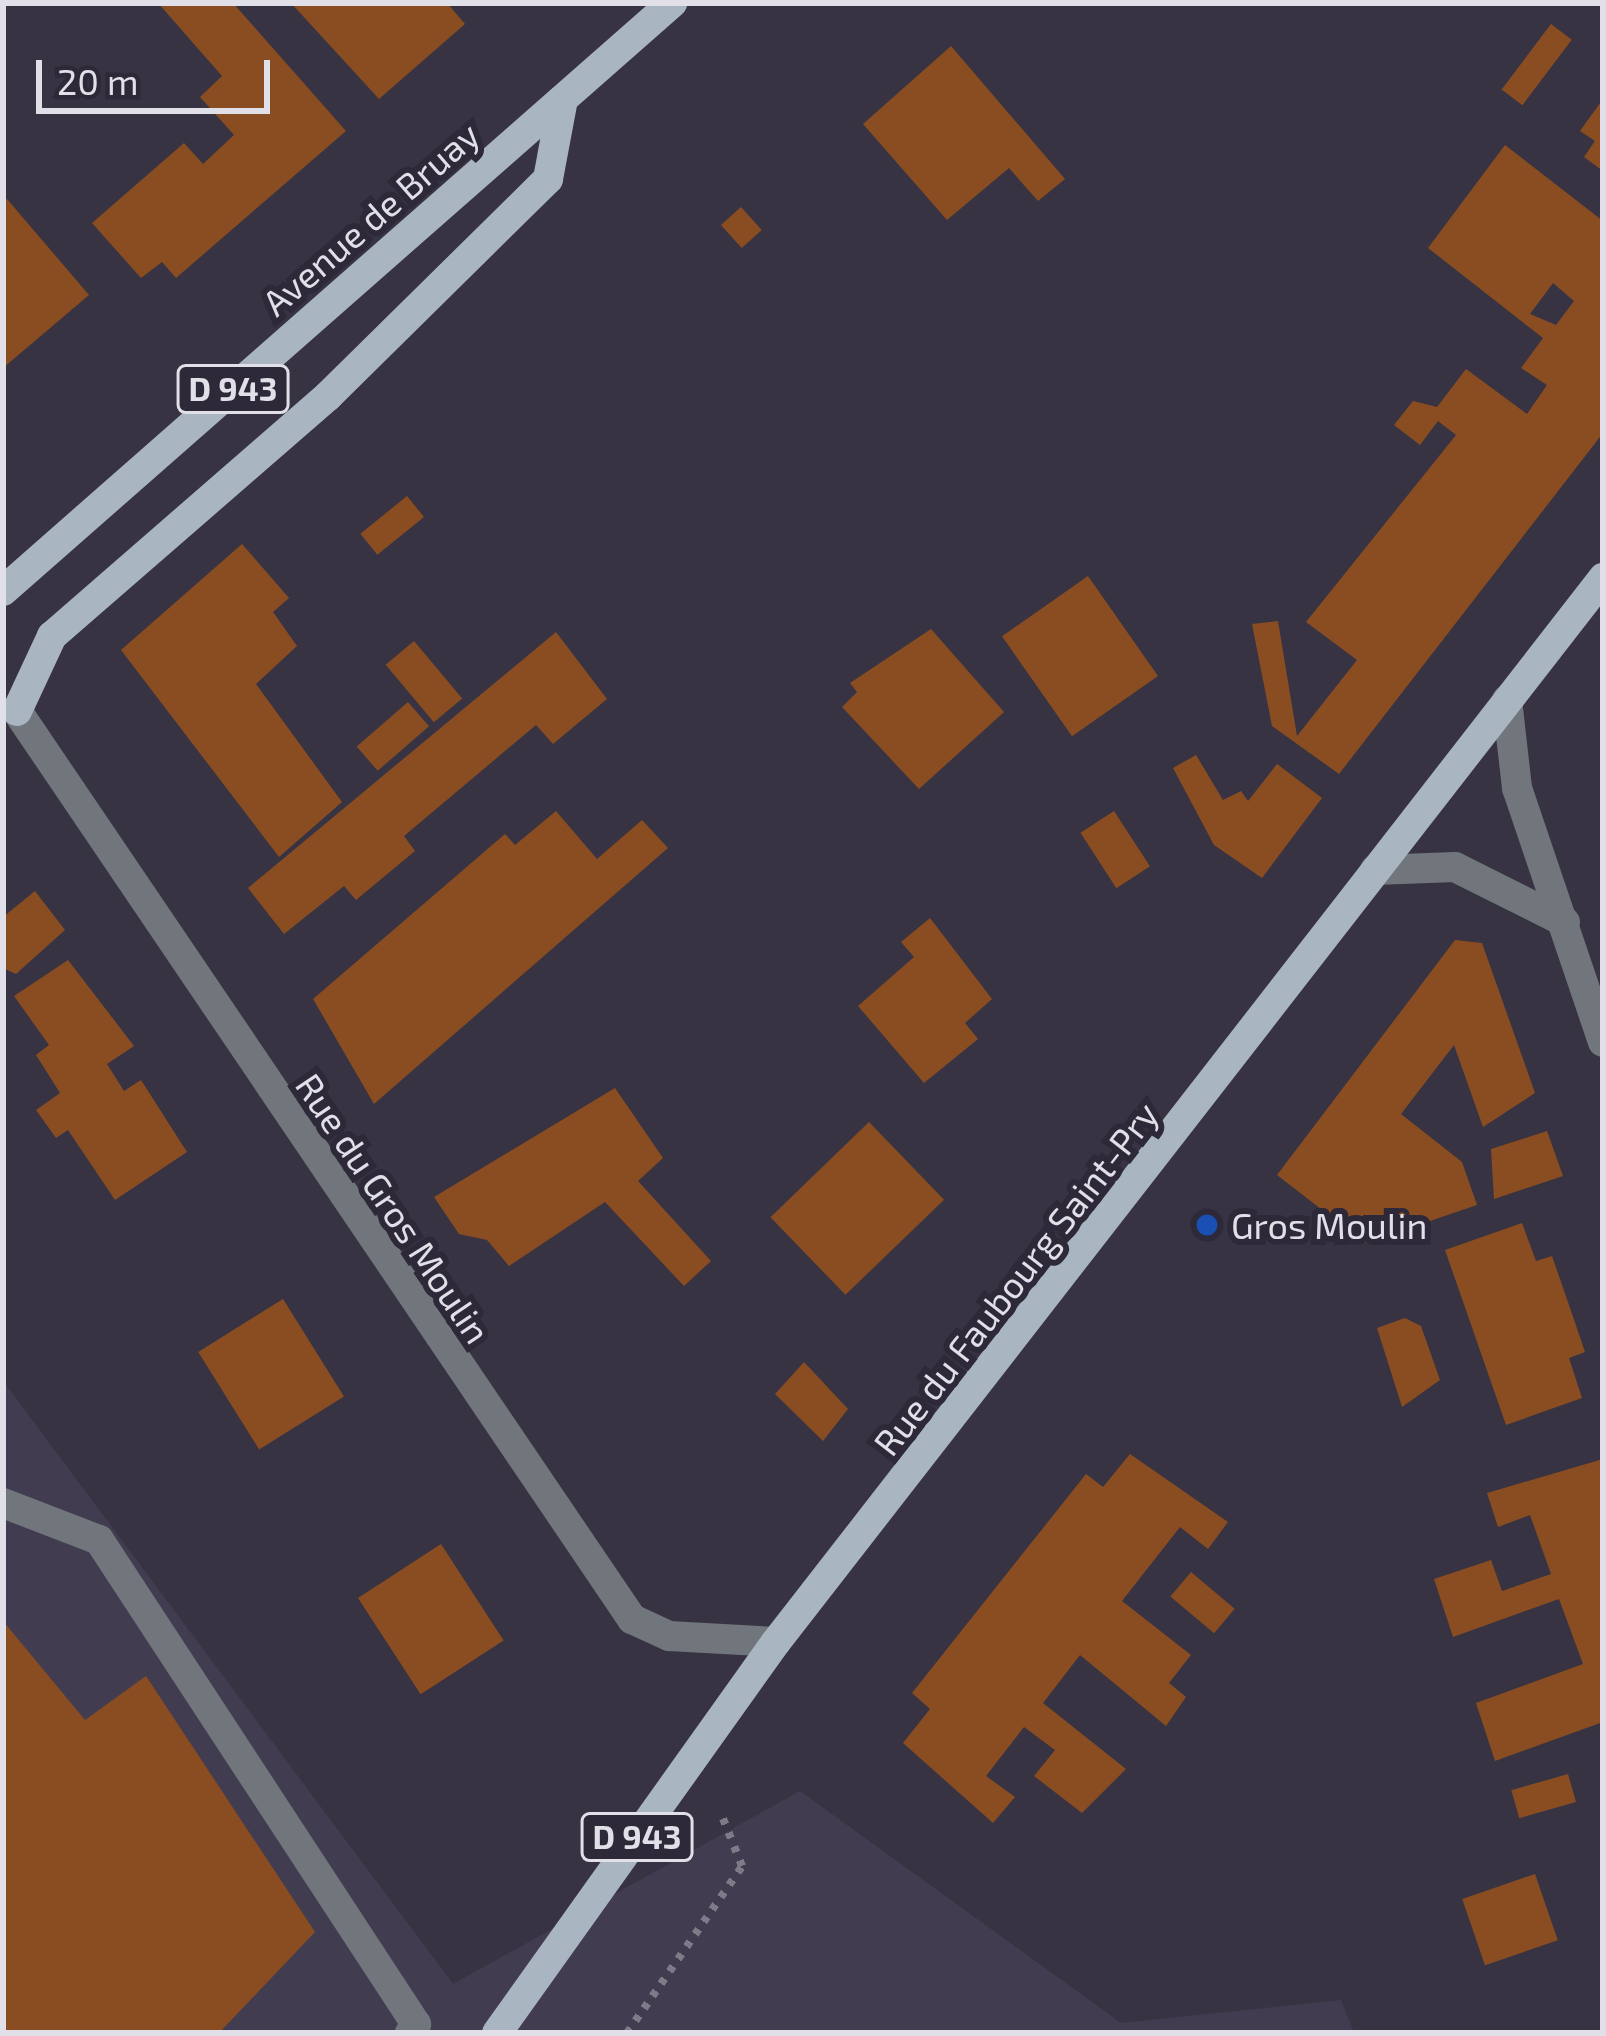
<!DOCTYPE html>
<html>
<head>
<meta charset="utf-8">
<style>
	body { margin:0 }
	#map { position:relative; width:1606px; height:2036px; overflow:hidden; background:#383342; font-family:"Exo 2",sans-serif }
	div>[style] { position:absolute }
	.built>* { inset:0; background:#423c51 }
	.building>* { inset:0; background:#894d21; transform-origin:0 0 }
	.path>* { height:8px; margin-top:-4px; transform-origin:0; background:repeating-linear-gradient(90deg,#7e7a87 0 6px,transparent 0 15px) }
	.minor>* { height:30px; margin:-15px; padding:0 15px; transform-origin:15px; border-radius:15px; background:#70767c }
	.major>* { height:30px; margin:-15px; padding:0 15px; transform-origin:15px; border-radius:15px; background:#a9b6c2 }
	.dots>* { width:33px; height:33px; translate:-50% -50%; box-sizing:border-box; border:6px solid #2d2938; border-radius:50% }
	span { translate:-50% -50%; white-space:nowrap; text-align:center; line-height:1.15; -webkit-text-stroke:12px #2d2938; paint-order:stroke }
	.shield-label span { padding:3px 9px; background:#2d2938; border:3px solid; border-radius:9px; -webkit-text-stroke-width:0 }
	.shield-label { font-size:33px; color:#e1dfe8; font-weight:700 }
	.street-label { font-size:36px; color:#e1dfe8 }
	.poi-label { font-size:36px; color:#e1dfe8 }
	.left { translate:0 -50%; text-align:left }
	.frame { position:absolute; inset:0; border:6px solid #e1dfe8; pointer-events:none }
	.scale { position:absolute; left:36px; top:60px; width:234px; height:54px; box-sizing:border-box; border:6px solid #e1dfe8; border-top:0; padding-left:15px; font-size:36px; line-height:42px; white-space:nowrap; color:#e1dfe8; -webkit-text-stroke:9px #2d2938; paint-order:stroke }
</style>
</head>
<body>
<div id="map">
	<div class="built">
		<div style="clip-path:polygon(3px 1381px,453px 1984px,800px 1791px,1121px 2023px,1341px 2000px,1354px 2033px,3px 2033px)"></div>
	</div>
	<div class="building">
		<div style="clip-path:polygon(158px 3px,233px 3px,346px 131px,176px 278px,162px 262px,141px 278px,92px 223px,184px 143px,203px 164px,234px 135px,200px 97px,222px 76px)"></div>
		<div style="clip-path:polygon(291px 3px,447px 3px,465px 24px,379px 99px)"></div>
		<div style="left:1551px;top:24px;width:26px;height:82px;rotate:37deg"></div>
		<div style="clip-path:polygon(951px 46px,1065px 179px,1038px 201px,1009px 168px,947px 220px,863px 124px)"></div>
		<div style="clip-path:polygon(1603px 99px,1603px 171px,1584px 157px,1595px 141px,1580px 131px)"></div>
		<div style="clip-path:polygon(evenodd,1505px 145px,1603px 221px,1603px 433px,1339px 774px,1272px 726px,1252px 624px,1278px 621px,1297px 736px,1357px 660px,1306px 622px,1456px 435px,1438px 421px,1420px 445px,1394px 425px,1413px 401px,1437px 407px,1466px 369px,1527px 414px,1547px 385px,1521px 368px,1543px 338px,1428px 248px,1505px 145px,1553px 283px,1574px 301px,1556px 325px,1530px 314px,1553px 283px)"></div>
		<div style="clip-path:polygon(7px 199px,89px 295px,3px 368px,3px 202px)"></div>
		<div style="left:741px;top:207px;width:31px;height:27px;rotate:48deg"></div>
		<div style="left:407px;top:496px;width:27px;height:60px;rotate:51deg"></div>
		<div style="clip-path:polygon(242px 544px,289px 598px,273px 612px,297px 646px,256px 684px,342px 802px,279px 857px,121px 650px)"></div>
		<div style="left:1088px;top:576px;width:122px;height:105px;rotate:55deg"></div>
		<div style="clip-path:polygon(931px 629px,1004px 712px,919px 789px,842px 707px,857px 692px,850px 683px)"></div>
		<div style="clip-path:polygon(556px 632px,607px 699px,553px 744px,536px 725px,404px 836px,415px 851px,356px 900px,344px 886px,284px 934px,248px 888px)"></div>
		<div style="left:414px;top:641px;width:75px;height:37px;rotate:50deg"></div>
		<div style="left:408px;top:702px;width:32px;height:68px;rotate:49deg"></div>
		<div style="clip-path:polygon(1196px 755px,1223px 800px,1241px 791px,1248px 801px,1277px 764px,1322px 798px,1262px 878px,1214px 845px,1173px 768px)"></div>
		<div style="clip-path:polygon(556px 811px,597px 859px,642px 820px,668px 848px,374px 1104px,313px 999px,505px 834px,515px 845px)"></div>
		<div style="left:1114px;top:811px;width:66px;height:40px;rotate:57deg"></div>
		<div style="clip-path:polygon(35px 891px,65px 930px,16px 974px,3px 968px,3px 917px)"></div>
		<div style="clip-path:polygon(930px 918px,992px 999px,965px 1023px,978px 1039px,924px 1083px,858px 1006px,914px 957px,901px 942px)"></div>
		<div style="clip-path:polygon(1455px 940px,1482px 943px,1535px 1093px,1483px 1127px,1454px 1045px,1401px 1114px,1462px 1162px,1477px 1205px,1365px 1243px,1277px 1175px)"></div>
		<div style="clip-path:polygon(68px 960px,134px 1046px,107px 1064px,124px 1091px,141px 1080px,187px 1152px,115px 1200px,68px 1130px,56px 1138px,36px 1110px,60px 1093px,36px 1055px,49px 1045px,14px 996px)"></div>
		<div style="clip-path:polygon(615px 1088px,663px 1158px,638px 1181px,711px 1261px,684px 1286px,605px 1202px,509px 1266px,487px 1240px,459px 1234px,434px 1197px)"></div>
		<div style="left:869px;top:1122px;width:108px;height:137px;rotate:46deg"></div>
		<div style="clip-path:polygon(1547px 1131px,1563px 1176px,1494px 1199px,1491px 1149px)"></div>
		<div style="clip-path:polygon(1522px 1223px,1536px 1261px,1552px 1256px,1569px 1305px,1585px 1352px,1569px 1358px,1582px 1398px,1506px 1425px,1445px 1250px)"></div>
		<div style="left:283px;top:1299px;width:115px;height:100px;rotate:58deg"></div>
		<div style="clip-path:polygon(1405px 1318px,1421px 1326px,1440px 1380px,1402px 1407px,1377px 1328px)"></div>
		<div style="clip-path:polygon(804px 1362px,848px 1409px,823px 1441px,775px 1394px)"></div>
		<div style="clip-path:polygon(1130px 1454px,1228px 1522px,1208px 1549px,1180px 1527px,1122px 1601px,1191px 1655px,1169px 1683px,1186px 1697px,1166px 1726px,1080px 1655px,1043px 1703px,1126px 1769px,1082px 1813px,1034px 1776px,1055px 1750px,1024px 1727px,986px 1776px,1015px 1797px,993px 1823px,903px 1743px,930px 1709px,912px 1693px,1086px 1474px,1103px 1487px)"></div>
		<div style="clip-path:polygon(1603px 1459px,1603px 1722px,1495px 1761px,1476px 1703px,1583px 1664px,1559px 1599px,1453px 1637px,1434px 1579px,1491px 1560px,1502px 1591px,1551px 1574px,1530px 1515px,1498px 1527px,1487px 1493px)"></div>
		<div style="left:441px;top:1544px;width:115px;height:99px;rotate:57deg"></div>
		<div style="left:1191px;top:1572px;width:57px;height:32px;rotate:40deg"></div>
		<div style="clip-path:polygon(3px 1621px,85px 1720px,146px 1676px,315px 1932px,219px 2033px,3px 2033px)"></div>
		<div style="left:1568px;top:1774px;width:29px;height:59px;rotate:74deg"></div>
		<div style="left:1535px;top:1874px;width:70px;height:77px;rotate:71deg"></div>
	</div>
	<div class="path">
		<div style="left:627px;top:2033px;width:203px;rotate:-55.4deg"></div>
		<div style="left:742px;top:1866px;width:54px;rotate:-111.8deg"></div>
	</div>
	<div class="minor">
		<div style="left:1507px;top:700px;width:89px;rotate:83.5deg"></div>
		<div style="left:1517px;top:788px;width:268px;rotate:71.3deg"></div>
		<div style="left:17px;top:711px;width:1097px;rotate:55.89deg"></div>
		<div style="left:632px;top:1619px;width:41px;rotate:24.7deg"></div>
		<div style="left:669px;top:1636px;width:107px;rotate:3.2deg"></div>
		<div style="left:1375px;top:870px;width:80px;rotate:-2.1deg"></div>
		<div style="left:1455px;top:867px;width:123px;rotate:26.6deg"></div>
		<div style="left:3px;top:1503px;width:103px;rotate:21.1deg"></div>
		<div style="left:99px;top:1540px;width:579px;rotate:56.78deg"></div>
		<div style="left:416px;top:2024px;width:11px;rotate:124deg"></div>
	</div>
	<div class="major">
		<div style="left:3px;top:591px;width:891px;rotate:-41.31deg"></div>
		<div style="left:17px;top:711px;width:83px;rotate:-65deg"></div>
		<div style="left:52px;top:636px;width:366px;rotate:-41deg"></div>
		<div style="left:328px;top:396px;width:309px;rotate:-44.6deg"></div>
		<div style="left:548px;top:179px;width:81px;rotate:-79.4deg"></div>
		<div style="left:497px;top:2033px;width:480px;rotate:-54.5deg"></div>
		<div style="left:776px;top:1642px;width:1348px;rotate:-52.14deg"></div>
	</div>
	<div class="dots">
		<div style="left:1207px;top:1225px;background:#1a4fb4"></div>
	</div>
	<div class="shield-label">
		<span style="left:233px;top:389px">D 943</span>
		<span style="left:637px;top:1837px">D 943</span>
	</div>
	<div class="street-label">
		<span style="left:370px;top:218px;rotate:-41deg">Avenue de Bruay</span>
		<span style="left:394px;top:1208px;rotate:56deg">Rue du Gros Moulin</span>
		<span style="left:1015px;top:1278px;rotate:-52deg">Rue du Faubourg Saint-Pry</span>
	</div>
	<div class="poi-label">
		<span class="left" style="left:1231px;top:1225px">Gros Moulin</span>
	</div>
	<div class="frame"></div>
	<div class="scale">20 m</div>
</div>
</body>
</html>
